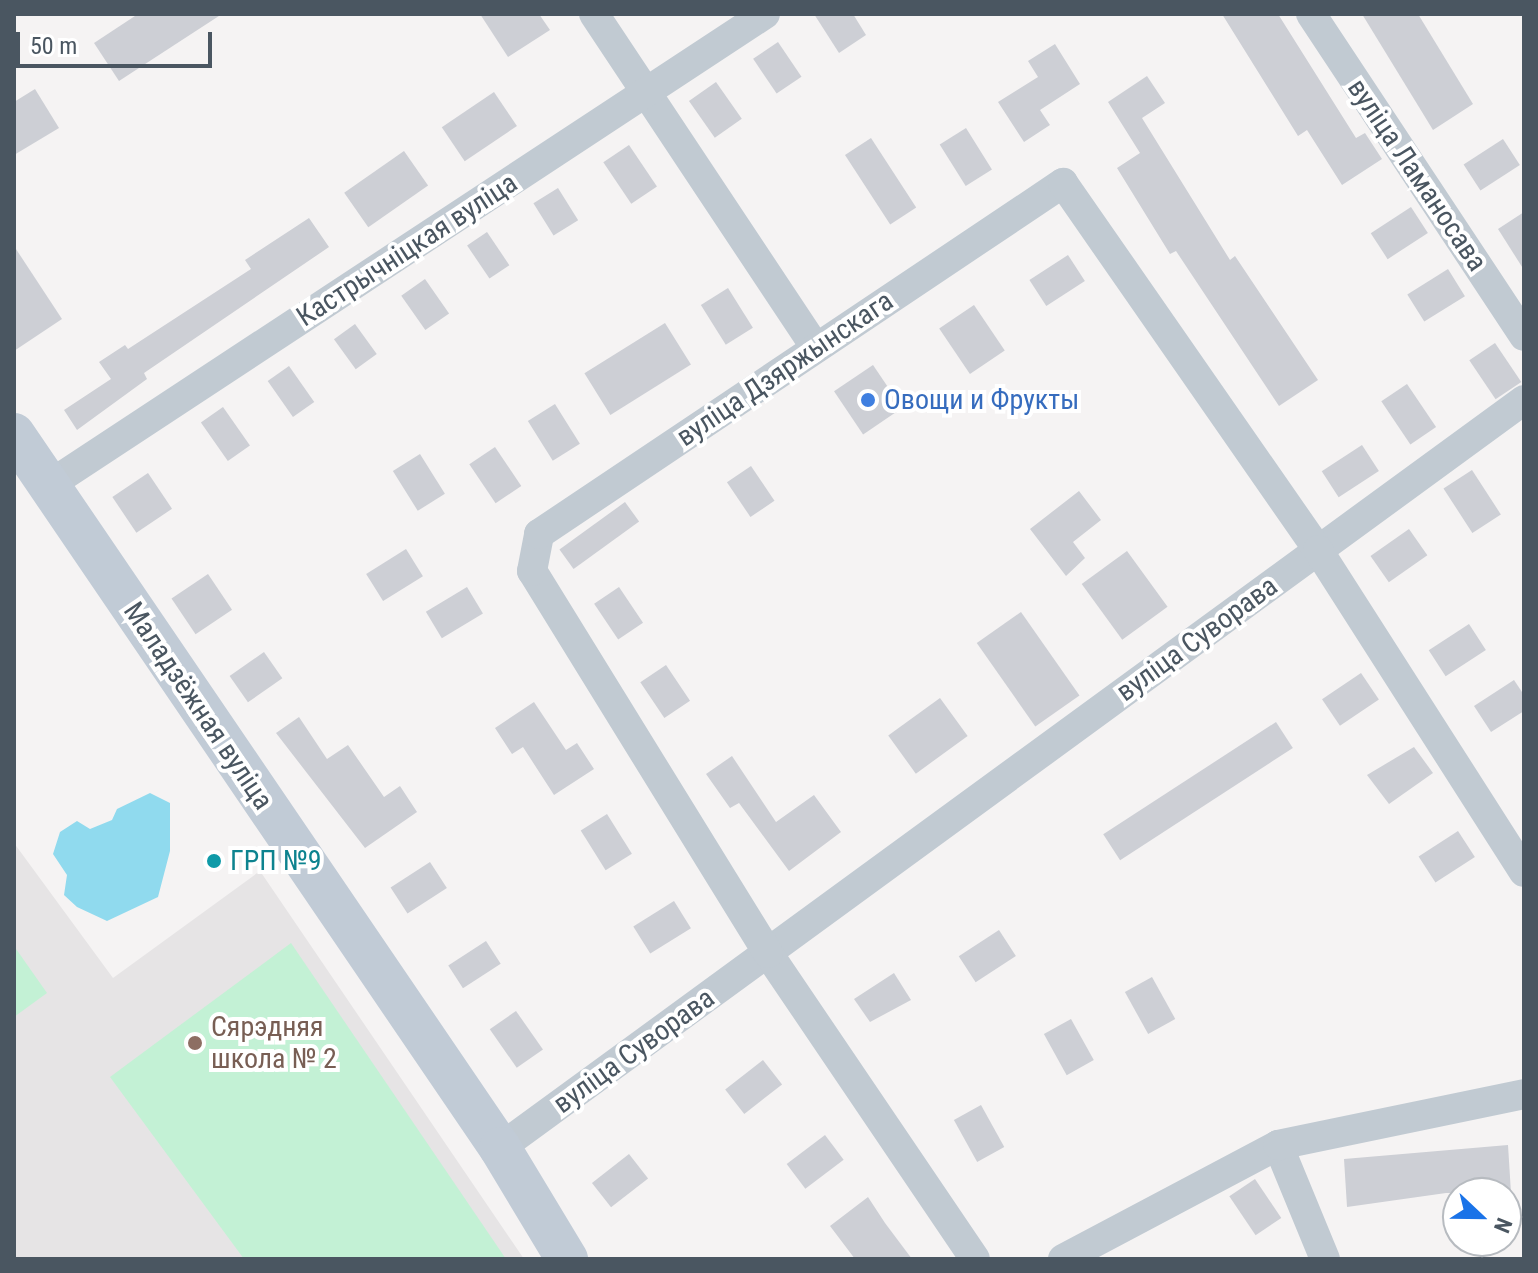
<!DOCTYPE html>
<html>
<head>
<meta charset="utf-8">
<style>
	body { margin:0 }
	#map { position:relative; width:1538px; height:1273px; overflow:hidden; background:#f5f3f3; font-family:"Roboto Condensed",sans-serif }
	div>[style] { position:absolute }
	.education>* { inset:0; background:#e6e4e5 }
	.green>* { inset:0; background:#c3f1d5 }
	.water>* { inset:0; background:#90daee }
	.building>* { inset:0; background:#cdcfd5; transform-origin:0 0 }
	.street>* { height:30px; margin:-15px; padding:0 15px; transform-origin:15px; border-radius:15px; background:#c1cad2 }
	.secondary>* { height:42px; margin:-21px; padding:0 21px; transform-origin:21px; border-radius:21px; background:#c1cbd6 }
	.dots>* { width:22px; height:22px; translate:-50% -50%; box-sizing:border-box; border:4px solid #fff; border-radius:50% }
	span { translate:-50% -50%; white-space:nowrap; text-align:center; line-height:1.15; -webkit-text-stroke:8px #fff; paint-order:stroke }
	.street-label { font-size:28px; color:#4a5661 }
	.shop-label { font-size:28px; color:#366cbe }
	.left { translate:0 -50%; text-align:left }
	.culture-label { font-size:28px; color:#0d838f }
	.education-label { font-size:28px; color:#785e54 }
	.frame { position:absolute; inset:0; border:16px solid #4a5661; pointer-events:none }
	.north { position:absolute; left:1442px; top:1177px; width:80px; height:80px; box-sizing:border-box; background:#fff; border:2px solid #b7bbc0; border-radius:50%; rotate:112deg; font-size:22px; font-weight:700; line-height:32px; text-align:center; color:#4a5661 }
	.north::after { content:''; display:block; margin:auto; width:28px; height:36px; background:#1a73e8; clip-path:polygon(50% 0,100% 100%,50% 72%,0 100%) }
	.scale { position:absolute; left:16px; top:32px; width:196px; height:36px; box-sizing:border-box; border:4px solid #4a5661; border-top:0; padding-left:10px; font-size:24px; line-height:28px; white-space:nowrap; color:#4a5661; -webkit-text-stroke:6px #fff; paint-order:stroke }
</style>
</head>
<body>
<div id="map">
	<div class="education">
		<div style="clip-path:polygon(14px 843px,113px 978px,260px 871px,524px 1259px,14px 1259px)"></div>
	</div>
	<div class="green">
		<div style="clip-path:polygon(291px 943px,506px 1259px,244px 1259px,110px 1077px)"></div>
		<div style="clip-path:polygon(14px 946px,47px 993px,14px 1017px)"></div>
	</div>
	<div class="water">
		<div style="clip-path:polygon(150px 793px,170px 803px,170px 851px,158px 897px,107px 921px,77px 907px,64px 895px,67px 875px,53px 854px,60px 832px,77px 821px,90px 829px,112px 820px,117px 809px)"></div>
	</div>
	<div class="building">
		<div style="clip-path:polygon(138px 14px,222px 14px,119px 81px,94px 43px)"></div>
		<div style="clip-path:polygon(480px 14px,539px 14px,550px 30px,508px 57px)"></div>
		<div style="clip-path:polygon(814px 14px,853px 14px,866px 35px,839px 53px)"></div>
		<div style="clip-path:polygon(1222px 14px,1278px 14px,1356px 138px,1365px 133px,1382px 159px,1342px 185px,1307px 130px,1298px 136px)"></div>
		<div style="clip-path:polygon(1362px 14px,1418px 14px,1473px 104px,1433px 130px)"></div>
		<div style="left:778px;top:42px;width:42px;height:30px;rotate:56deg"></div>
		<div style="clip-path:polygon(1055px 44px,1080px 84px,1040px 110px,1050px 125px,1024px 142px,998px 102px,1038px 77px,1028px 61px)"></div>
		<div style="clip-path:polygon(1147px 76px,1165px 103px,1142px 118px,1230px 260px,1235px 256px,1318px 380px,1279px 406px,1176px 251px,1170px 254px,1117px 168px,1140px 153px,1108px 102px)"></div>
		<div style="left:716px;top:82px;width:45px;height:33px;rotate:55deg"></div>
		<div style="clip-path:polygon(35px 89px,59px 128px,14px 155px,14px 102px)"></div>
		<div style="left:494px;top:92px;width:41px;height:63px;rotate:56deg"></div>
		<div style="left:966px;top:128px;width:49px;height:31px;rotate:58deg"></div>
		<div style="left:871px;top:138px;width:83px;height:31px;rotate:57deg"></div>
		<div style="left:1503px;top:139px;width:31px;height:47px;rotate:57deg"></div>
		<div style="left:629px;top:145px;width:50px;height:31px;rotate:56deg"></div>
		<div style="left:404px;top:151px;width:42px;height:73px;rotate:55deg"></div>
		<div style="left:558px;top:188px;width:38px;height:29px;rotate:58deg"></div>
		<div style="left:1411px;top:207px;width:31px;height:48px;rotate:57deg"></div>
		<div style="clip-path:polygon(1524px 212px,1524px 270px,1498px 229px)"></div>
		<div style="clip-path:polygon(309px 218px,329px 247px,144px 373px,147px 379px,77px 430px,64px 410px,111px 379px,99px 362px,125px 345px,128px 349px,251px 269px,245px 260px)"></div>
		<div style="left:487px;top:232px;width:40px;height:24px;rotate:56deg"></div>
		<div style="clip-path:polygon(14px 246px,62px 319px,14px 351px)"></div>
		<div style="left:1068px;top:255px;width:31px;height:46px;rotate:57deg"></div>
		<div style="left:1448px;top:269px;width:32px;height:48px;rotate:58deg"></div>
		<div style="left:425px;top:279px;width:42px;height:29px;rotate:55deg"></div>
		<div style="left:728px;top:288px;width:47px;height:32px;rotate:58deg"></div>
		<div style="left:974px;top:305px;width:55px;height:42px;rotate:56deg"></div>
		<div style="left:665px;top:323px;width:49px;height:95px;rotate:58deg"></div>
		<div style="left:355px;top:324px;width:37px;height:26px;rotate:54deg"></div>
		<div style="left:1495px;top:343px;width:47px;height:31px;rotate:56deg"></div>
		<div style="left:873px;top:365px;width:52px;height:47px;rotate:56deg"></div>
		<div style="left:289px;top:366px;width:44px;height:26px;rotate:55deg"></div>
		<div style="left:1407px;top:384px;width:52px;height:31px;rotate:56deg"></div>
		<div style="left:555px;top:404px;width:47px;height:32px;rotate:58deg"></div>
		<div style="left:223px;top:407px;width:47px;height:27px;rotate:55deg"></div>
		<div style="left:1362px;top:445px;width:31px;height:48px;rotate:57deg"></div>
		<div style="left:495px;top:447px;width:47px;height:31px;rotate:56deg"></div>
		<div style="left:420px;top:454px;width:47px;height:32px;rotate:58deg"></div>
		<div style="left:751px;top:466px;width:42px;height:29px;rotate:56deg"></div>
		<div style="left:1472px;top:470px;width:53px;height:34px;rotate:57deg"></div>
		<div style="left:148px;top:473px;width:43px;height:43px;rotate:56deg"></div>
		<div style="clip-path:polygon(1079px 491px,1101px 520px,1073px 542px,1085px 558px,1066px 576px,1030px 529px)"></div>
		<div style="left:625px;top:502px;width:24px;height:81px;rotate:54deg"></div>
		<div style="left:1409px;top:529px;width:32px;height:47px;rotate:55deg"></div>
		<div style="left:406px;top:549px;width:32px;height:47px;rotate:58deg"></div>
		<div style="left:1127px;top:551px;width:69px;height:56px;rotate:54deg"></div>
		<div style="left:208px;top:574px;width:43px;height:44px;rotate:56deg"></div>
		<div style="left:467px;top:587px;width:31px;height:48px;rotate:59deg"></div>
		<div style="left:619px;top:587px;width:43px;height:30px;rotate:56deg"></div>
		<div style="left:1021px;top:612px;width:102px;height:54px;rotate:55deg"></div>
		<div style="left:1469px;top:624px;width:31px;height:48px;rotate:57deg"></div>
		<div style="left:264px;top:652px;width:32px;height:42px;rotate:55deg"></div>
		<div style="left:666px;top:665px;width:43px;height:31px;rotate:56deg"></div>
		<div style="left:1361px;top:673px;width:32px;height:47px;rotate:56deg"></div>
		<div style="clip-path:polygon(1514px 680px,1524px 695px,1524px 711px,1491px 732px,1474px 706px)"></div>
		<div style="left:940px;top:698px;width:47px;height:64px;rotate:54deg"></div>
		<div style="clip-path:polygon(534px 702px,566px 750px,577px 743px,594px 769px,554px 795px,523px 747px,512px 754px,495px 728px)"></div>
		<div style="clip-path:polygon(299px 717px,327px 759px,348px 745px,384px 797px,400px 786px,417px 812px,365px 848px,276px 733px)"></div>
		<div style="left:1276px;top:722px;width:31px;height:206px;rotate:57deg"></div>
		<div style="clip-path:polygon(1414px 747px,1433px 773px,1389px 804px,1367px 775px)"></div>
		<div style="clip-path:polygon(732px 756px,776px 822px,814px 795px,841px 832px,789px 871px,739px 803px,730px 808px,706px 774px)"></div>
		<div style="left:607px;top:814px;width:47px;height:31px;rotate:58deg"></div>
		<div style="left:1458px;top:831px;width:31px;height:47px;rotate:57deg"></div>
		<div style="left:430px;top:862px;width:31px;height:47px;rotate:57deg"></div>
		<div style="left:674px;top:901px;width:32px;height:48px;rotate:58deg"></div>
		<div style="left:999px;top:930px;width:31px;height:48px;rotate:57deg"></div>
		<div style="left:486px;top:941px;width:27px;height:45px;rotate:57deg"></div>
		<div style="clip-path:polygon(894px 973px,911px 1000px,870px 1022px,854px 999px)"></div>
		<div style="left:1152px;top:977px;width:48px;height:31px;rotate:61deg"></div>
		<div style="left:516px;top:1011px;width:47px;height:32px;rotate:55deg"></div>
		<div style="left:1071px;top:1019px;width:47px;height:31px;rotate:61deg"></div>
		<div style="left:763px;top:1060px;width:31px;height:48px;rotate:52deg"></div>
		<div style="left:981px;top:1105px;width:48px;height:31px;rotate:61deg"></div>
		<div style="left:825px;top:1135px;width:31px;height:48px;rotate:53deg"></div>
		<div style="clip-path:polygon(1508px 1145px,1511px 1193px,1446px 1193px,1347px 1207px,1344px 1159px)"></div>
		<div style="left:629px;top:1154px;width:31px;height:47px;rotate:52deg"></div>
		<div style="left:1255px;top:1179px;width:47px;height:31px;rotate:56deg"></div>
		<div style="clip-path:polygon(868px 1197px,885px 1223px,912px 1259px,855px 1259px,830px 1226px)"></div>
	</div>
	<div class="street">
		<div style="left:594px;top:14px;width:401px;rotate:56.4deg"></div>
		<div style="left:1311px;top:14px;width:386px;rotate:56.5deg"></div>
		<div style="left:49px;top:485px;width:857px;rotate:-33.34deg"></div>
		<div style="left:1278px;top:1145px;width:123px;rotate:67.6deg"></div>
		<div style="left:500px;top:1148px;width:1268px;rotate:-36.15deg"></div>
		<div style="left:975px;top:1259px;width:369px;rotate:-124.1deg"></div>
		<div style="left:768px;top:953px;width:449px;rotate:-121.7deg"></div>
		<div style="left:532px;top:571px;width:38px;rotate:-79deg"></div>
		<div style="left:539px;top:534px;width:631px;rotate:-33.82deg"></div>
		<div style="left:1063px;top:183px;width:447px;rotate:55.2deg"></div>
		<div style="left:1318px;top:550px;width:382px;rotate:57.4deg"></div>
		<div style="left:1063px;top:1259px;width:243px;rotate:-27.9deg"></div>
		<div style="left:1278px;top:1145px;width:251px;rotate:-11.7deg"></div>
	</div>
	<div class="secondary">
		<div style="left:14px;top:434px;width:864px;rotate:55.76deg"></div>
		<div style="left:500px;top:1148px;width:130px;rotate:58.9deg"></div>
	</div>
	<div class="dots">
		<div style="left:868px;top:400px;background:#3f7fe0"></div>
		<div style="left:214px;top:861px;background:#0f9aa8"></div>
		<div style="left:195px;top:1043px;background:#8d6e63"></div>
	</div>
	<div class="street-label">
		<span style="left:1417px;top:175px;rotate:56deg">вуліца Ламаносава</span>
		<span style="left:407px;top:250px;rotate:-33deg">Кастрычніцкая вуліца</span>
		<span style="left:785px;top:369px;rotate:-34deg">вуліца Дзяржынскага</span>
		<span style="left:1197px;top:639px;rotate:-36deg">вуліца Суворава</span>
		<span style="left:198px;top:706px;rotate:56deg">Маладзёжная вуліца</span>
		<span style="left:634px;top:1051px;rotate:-36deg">вуліца Суворава</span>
	</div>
	<div class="shop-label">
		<span class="left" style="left:884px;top:400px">Овощи и Фрукты</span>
	</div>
	<div class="culture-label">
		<span class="left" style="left:230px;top:861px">ГРП №9</span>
	</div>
	<div class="education-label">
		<span class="left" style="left:211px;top:1043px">Сярэдняя<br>школа № 2</span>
	</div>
	<div class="frame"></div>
	<div class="north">N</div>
	<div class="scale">50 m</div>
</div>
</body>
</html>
